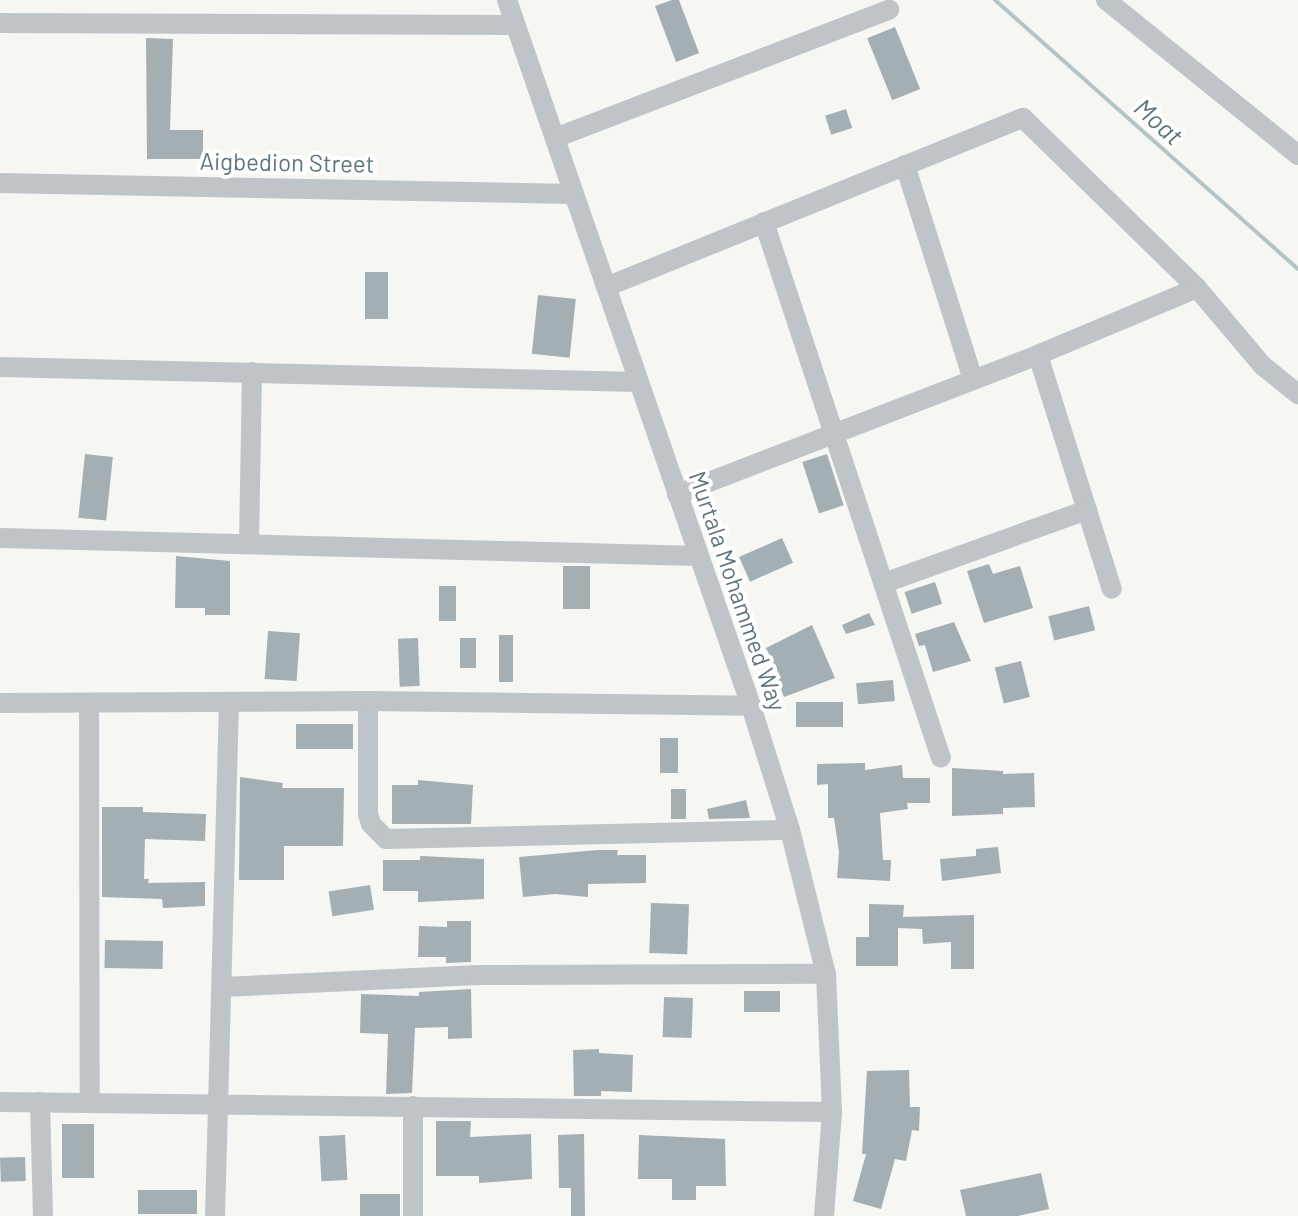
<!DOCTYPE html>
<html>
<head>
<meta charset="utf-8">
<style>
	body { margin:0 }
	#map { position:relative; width:1298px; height:1216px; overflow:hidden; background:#f6f6f3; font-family:Barlow,sans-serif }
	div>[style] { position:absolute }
	.stream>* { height:4px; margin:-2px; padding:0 2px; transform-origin:2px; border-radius:2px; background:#b4c4c6 }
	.building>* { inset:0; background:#a3afb3; transform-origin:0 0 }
	.minor>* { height:20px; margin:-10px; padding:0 10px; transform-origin:10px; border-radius:10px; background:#bec4c7 }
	span { translate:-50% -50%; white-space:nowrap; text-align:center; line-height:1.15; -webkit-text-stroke:8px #fff; paint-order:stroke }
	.street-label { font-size:24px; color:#60767f }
	.water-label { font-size:26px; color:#5b767a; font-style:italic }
</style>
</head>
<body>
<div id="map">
	<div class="stream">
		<div style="left:995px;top:0;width:405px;rotate:41.6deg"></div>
	</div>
	<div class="building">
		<div style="clip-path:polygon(672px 0,679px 0,699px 53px,676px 62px,655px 6px)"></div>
		<div style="left:895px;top:27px;width:67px;height:30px;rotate:68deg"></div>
		<div style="clip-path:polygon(146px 38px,173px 39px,170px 130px,203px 130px,203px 159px,147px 159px)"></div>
		<div style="left:846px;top:109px;width:20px;height:22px;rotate:72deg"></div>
		<div style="left:365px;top:272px;width:23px;height:47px"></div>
		<div style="left:538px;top:295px;width:38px;height:59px;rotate:6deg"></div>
		<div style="left:85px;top:454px;width:28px;height:64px;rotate:6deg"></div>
		<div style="left:827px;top:454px;width:54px;height:26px;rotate:72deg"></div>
		<div style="left:782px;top:538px;width:27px;height:47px;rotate:66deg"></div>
		<div style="clip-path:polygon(176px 556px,230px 561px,230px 615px,205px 615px,205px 608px,175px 608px)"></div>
		<div style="clip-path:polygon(989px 564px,993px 574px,1020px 566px,1033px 608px,984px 623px,967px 571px)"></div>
		<div style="left:563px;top:566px;width:27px;height:43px"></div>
		<div style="left:935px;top:582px;width:23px;height:32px;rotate:72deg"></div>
		<div style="left:439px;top:586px;width:17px;height:35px"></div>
		<div style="left:1089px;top:606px;width:25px;height:42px;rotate:76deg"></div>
		<div style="clip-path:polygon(869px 613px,875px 625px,846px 634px,842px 625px)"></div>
		<div style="clip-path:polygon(954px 622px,971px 661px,933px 672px,925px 645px,919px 646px,915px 634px)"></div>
		<div style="clip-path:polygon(812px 625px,835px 678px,784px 697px,777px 679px,781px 678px,766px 648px)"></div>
		<div style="left:268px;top:631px;width:32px;height:48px;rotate:4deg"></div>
		<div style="left:499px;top:635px;width:14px;height:47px"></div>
		<div style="left:418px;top:638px;width:48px;height:20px;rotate:88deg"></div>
		<div style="left:460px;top:638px;width:16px;height:30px"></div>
		<div style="left:1021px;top:661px;width:37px;height:27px;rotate:76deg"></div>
		<div style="left:893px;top:680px;width:21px;height:37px;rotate:85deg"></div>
		<div style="left:796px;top:702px;width:47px;height:25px"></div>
		<div style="left:296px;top:724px;width:57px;height:25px"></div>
		<div style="left:660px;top:738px;width:18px;height:35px"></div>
		<div style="clip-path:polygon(865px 763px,865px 770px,902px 765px,903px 778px,930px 778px,930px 803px,907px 803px,908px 809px,880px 813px,883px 860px,891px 860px,890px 881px,837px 878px,839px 852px,834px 818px,828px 818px,828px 784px,817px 785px,817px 764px)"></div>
		<div style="clip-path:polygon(952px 768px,1003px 771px,1003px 774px,1034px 773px,1035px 807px,1003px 808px,1003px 814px,952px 816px)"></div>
		<div style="clip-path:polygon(240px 777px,283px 783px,282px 788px,344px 788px,343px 846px,284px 846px,284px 880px,239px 880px)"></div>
		<div style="clip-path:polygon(418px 780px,473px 785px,471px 824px,392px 824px,392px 785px,418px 785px)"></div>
		<div style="left:671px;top:789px;width:15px;height:30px"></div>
		<div style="clip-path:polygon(746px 800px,750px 818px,709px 819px,707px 809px)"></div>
		<div style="clip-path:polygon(102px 807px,143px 807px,143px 812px,206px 814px,205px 841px,145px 839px,144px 879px,149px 879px,148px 883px,205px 882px,205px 906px,163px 908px,162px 899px,102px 897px)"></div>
		<div style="clip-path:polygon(998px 847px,1001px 873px,942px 881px,940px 859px,976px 856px,976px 849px)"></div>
		<div style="clip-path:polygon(598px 850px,618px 850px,617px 855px,646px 855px,646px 883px,588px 884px,588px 897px,555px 894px,523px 897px,519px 857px)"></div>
		<div style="clip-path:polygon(420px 856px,484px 859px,484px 899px,418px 902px,418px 891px,383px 891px,383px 860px,420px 860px)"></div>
		<div style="left:370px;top:885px;width:25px;height:42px;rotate:81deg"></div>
		<div style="left:651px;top:903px;width:38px;height:50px;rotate:2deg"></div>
		<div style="clip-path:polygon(869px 904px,904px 905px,903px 917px,974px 915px,974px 969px,951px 969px,951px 942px,923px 944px,922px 929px,898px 928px,898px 966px,856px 966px,856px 937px,869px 937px)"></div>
		<div style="clip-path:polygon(447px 921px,471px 921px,471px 962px,446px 963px,446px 957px,418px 957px,419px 926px,447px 927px)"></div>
		<div style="left:105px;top:940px;width:58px;height:28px;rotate:1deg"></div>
		<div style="clip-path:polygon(471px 989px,472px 1038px,448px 1039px,448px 1027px,415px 1028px,412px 1093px,386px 1094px,388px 1034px,360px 1033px,361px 994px,419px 996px,419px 992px)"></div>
		<div style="left:744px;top:991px;width:36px;height:21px"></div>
		<div style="left:664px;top:997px;width:29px;height:40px;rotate:2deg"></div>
		<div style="clip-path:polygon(599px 1049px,599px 1053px,633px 1055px,632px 1092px,601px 1091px,601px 1096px,574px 1096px,573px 1050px)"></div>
		<div style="clip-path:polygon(909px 1070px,910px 1107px,920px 1107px,919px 1131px,912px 1130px,906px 1161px,895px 1159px,881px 1209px,853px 1201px,866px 1154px,862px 1154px,867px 1071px)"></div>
		<div style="clip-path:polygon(436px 1121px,471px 1121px,470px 1137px,531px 1134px,532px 1179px,479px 1183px,479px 1176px,436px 1176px)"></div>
		<div style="left:62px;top:1124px;width:32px;height:54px"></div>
		<div style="clip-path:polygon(584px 1134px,585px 1216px,571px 1216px,571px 1188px,559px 1188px,558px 1135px)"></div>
		<div style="left:345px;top:1135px;width:45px;height:26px;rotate:87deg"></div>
		<div style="clip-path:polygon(639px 1135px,725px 1139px,726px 1186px,696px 1186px,696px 1200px,672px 1200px,672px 1179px,638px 1179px)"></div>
		<div style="left:25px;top:1157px;width:24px;height:25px;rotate:88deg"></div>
		<div style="clip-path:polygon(1041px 1173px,1049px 1209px,1018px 1216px,966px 1216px,960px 1190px)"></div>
		<div style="left:138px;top:1190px;width:59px;height:24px"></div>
		<div style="left:360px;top:1194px;width:40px;height:22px"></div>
	</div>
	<div class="minor">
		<div style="left:507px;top:0;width:747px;rotate:70.93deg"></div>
		<div style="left:751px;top:706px;width:130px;rotate:72.5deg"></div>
		<div style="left:790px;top:830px;width:148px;rotate:76deg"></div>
		<div style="left:826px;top:974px;width:138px;rotate:87.5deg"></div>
		<div style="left:832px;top:1112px;width:104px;rotate:94.4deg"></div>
		<div style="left:1106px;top:0;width:247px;rotate:38.9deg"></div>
		<div style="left:0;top:23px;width:515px;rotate:0.22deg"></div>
		<div style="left:555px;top:138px;width:358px;rotate:-21deg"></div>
		<div style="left:905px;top:165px;width:225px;rotate:72.4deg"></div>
		<div style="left:0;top:183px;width:574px;rotate:1.1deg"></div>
		<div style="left:764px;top:222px;width:564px;rotate:71.73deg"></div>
		<div style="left:606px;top:287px;width:450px;rotate:-22.1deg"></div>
		<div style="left:1023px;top:118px;width:243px;rotate:44.3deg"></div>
		<div style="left:1197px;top:288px;width:173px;rotate:157.2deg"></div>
		<div style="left:1038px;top:355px;width:387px;rotate:158.9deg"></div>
		<div style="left:1197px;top:288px;width:102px;rotate:49.8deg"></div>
		<div style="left:1263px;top:366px;width:45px;rotate:38.7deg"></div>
		<div style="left:1038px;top:355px;width:245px;rotate:72.5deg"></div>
		<div style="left:0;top:367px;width:639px;rotate:1.34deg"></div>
		<div style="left:0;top:538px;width:699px;rotate:1.48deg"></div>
		<div style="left:249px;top:544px;width:172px;rotate:-89deg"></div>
		<div style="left:884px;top:583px;width:216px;rotate:-19.8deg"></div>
		<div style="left:368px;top:701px;width:113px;rotate:90deg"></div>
		<div style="left:368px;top:814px;width:10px;rotate:73deg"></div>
		<div style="left:371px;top:824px;width:21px;rotate:45deg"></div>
		<div style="left:386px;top:839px;width:404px;rotate:-1.3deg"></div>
		<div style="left:0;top:703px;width:368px;rotate:-0.3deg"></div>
		<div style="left:368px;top:701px;width:383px;rotate:0.7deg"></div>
		<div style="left:89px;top:703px;width:400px;rotate:89.9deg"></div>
		<div style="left:222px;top:987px;width:256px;rotate:-2.7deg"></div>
		<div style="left:478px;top:975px;width:348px;rotate:-0.2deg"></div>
		<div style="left:0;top:1102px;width:832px;rotate:0.69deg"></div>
		<div style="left:40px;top:1102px;width:114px;rotate:88.5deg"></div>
		<div style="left:413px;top:1106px;width:110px;rotate:90deg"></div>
		<div style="left:215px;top:1216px;width:513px;rotate:-88.44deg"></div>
	</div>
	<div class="street-label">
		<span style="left:287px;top:162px;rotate:1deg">Aigbedion Street</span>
		<span style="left:738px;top:591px;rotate:71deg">Murtala Mohammed Way</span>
	</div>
	<div class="water-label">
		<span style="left:1159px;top:121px;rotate:42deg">Moat</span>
	</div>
</div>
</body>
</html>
